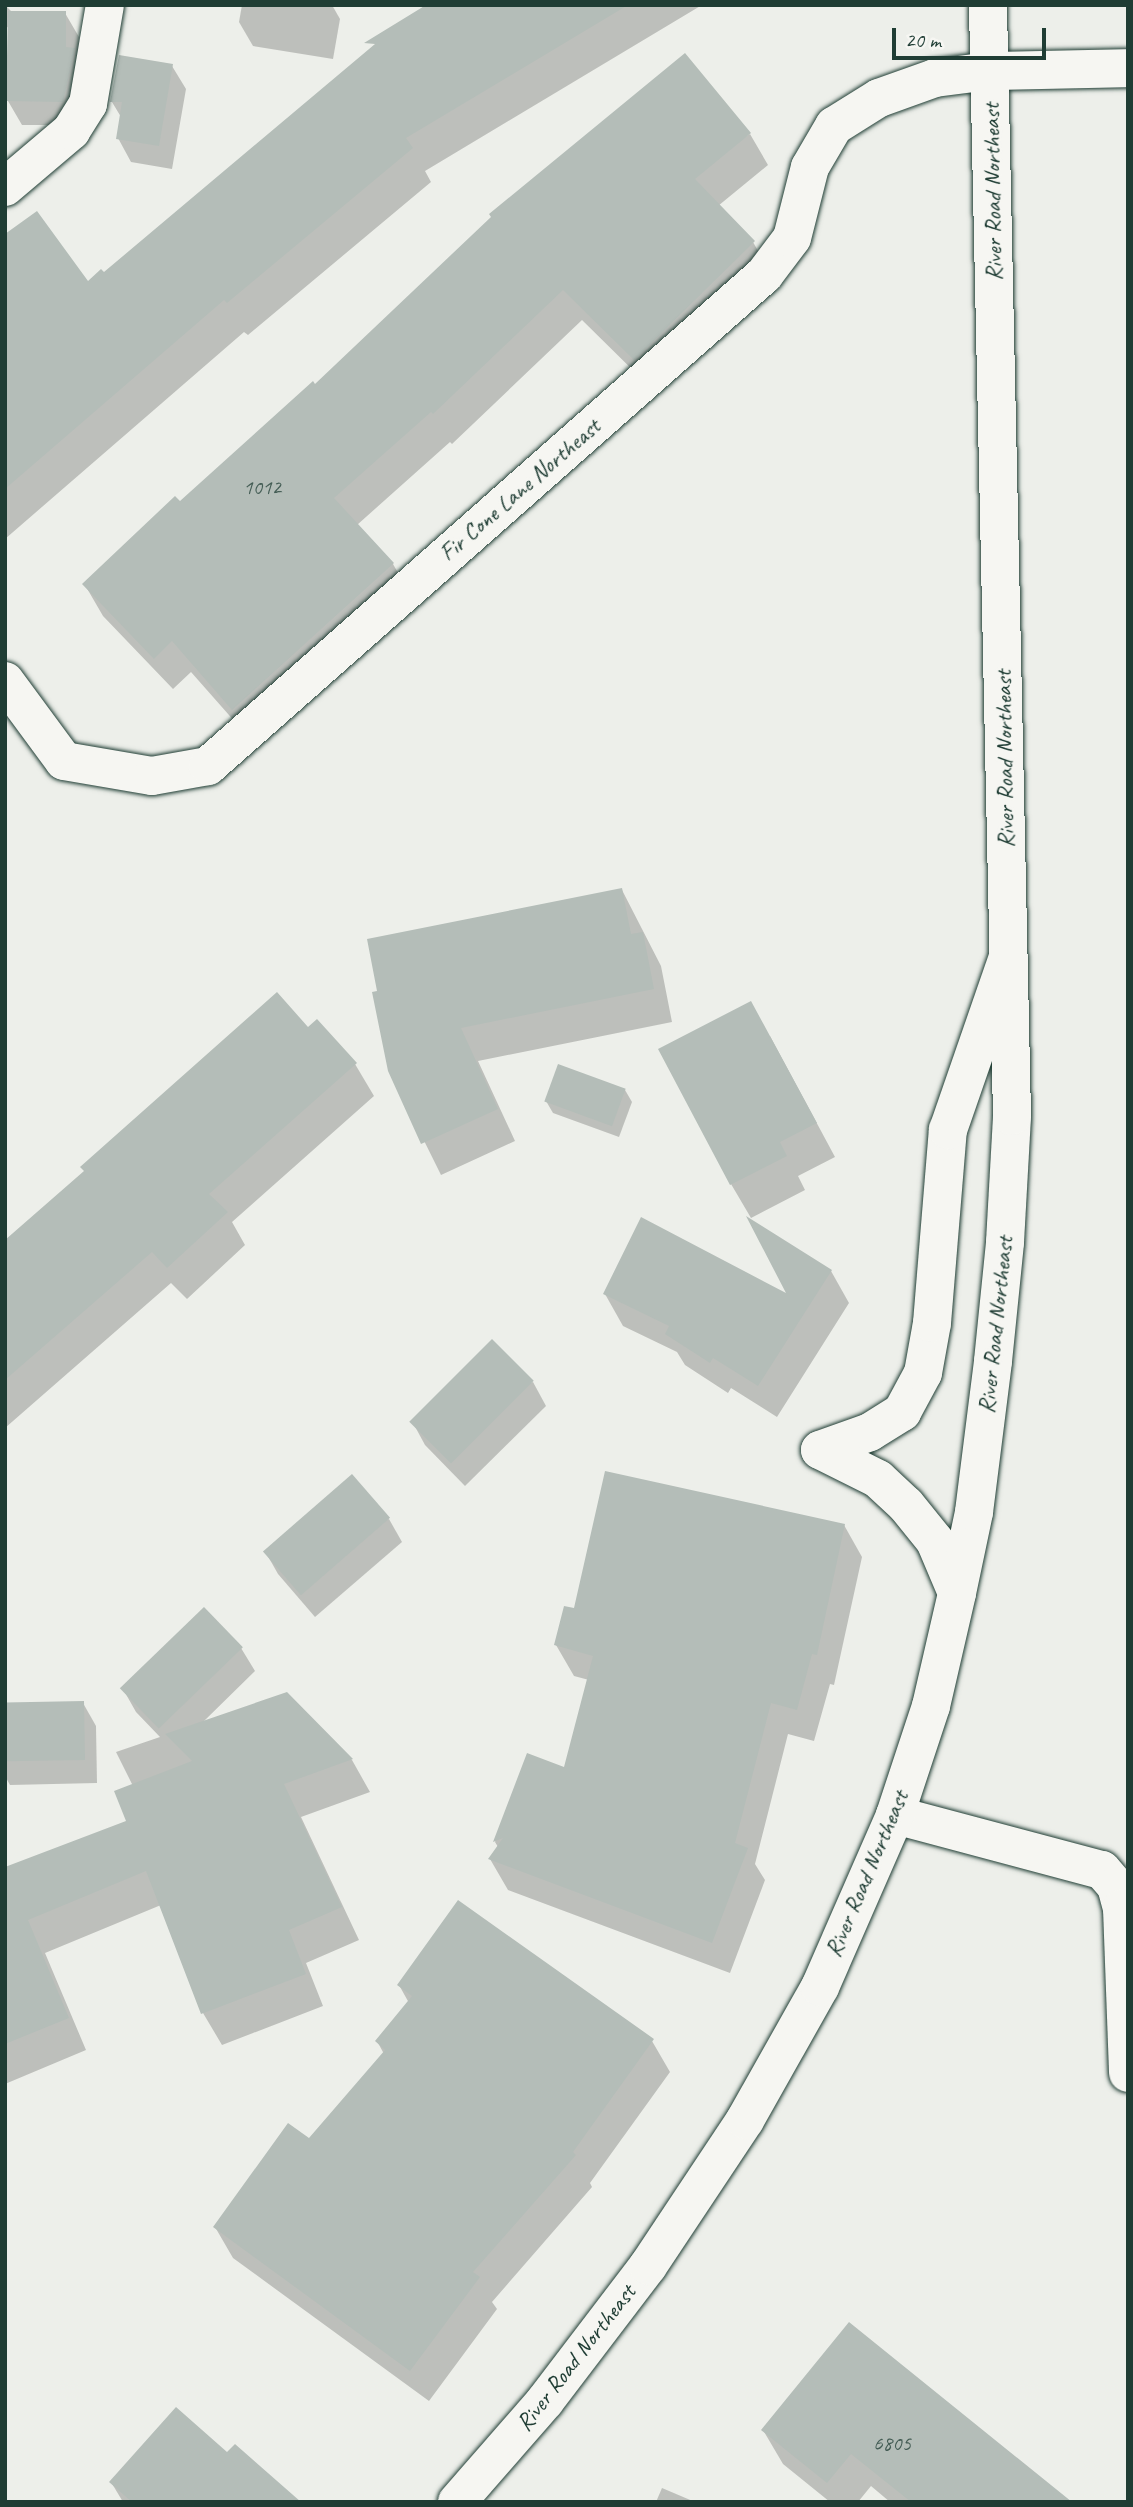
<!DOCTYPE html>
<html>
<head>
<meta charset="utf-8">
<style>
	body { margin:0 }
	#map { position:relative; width:1133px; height:2507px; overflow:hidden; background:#edefea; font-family:Caveat,sans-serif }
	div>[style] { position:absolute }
	.shadow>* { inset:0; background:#0003 }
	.building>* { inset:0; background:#b4bdb8; transform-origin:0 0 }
	.roads { filter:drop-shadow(0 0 2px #1f3d34) drop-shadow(0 0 2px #1f3d34) }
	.minor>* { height:38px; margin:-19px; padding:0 19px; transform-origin:19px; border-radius:19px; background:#f6f6f2 }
	.primary>* { height:38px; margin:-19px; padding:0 19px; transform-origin:19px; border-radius:19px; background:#f6f6f2 }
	span { translate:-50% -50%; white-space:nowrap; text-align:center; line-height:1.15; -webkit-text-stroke:5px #f6f6f2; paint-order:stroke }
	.number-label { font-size:21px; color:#445d55 }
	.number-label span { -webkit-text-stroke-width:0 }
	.street-label { font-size:24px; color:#1f3d34 }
	.frame { position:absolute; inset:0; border:7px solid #1f3d34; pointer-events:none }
	.scale { position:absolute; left:892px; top:28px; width:154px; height:32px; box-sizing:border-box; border:4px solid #1f3d34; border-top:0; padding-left:9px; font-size:21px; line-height:24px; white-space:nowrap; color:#1f3d34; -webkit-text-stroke:5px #f6f6f2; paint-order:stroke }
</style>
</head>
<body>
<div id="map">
	<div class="shadow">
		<div style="clip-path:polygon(5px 5px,12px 12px,65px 13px,79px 37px,76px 125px,22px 125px,8px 101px,9px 26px,5px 29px)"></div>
		<div style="clip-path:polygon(242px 5px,332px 5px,340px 19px,333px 59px,253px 46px,239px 22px)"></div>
		<div style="clip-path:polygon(421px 5px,702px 5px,425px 171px,431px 182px,248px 335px,244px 332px,5px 539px,5px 236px,88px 283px,104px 275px,425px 11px)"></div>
		<div style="clip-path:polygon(172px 66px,186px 89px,172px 169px,131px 162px,118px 138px,121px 117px,112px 102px)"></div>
		<div style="clip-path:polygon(750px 134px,768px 165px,718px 206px,753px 242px,771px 274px,653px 390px,582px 320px,452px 444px,450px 442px,357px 525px,393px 564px,411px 596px,251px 740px,191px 672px,173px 689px,103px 616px,85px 585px,315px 386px)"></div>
		<div style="clip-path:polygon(622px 890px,661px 966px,672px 1022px,478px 1061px,515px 1141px,441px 1175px,389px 1070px)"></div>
		<div style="clip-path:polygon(308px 1030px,355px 1064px,374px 1096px,232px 1222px,245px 1245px,187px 1299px,171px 1283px,5px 1428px,5px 1242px)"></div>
		<div style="clip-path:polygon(770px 1036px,835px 1157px,798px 1176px,805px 1190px,751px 1218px,731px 1184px)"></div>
		<div style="clip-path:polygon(625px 1090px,632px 1102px,619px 1137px,553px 1113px,546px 1101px)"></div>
		<div style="clip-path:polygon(831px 1271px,849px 1303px,777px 1417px,731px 1388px,728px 1393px,685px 1365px,677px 1352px,623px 1326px,605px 1294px,790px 1297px)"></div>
		<div style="clip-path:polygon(533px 1382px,546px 1406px,465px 1486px,425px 1445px,412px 1421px)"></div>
		<div style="clip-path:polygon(389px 1519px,402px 1542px,315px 1617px,278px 1574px,265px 1551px)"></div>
		<div style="clip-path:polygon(844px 1525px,862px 1557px,834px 1685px,830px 1684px,814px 1741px,788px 1734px,755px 1864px,765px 1880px,730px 1973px,508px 1890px,490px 1859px,498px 1847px,495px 1842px,528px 1755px,565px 1769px,589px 1680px,574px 1676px,556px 1645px,576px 1610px)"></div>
		<div style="clip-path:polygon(241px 1648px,255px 1671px,202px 1723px,287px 1694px,352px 1760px,370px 1792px,301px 1817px,359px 1940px,306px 1963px,323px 2006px,222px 2045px,203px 2013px,161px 1905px,45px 1953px,86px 2050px,5px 2084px,5px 1864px,8px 1870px,128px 1822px,135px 1790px,116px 1752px,160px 1737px,136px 1712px,123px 1689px)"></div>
		<div style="clip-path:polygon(83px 1703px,96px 1726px,97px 1783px,10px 1785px,5px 1776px,5px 1704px)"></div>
		<div style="clip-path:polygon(399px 1985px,652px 2041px,670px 2072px,590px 2183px,592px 2187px,492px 2302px,497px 2309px,429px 2401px,233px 2258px,215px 2227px,309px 2140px,384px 2054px,377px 2041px,409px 2003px)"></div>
		<div style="clip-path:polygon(763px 2430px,1064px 2502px,890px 2502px,871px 2486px,858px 2502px,830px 2502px,783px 2464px)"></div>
		<div style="clip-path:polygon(227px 2454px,288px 2502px,123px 2502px,111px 2482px)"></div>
		<div style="clip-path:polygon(662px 2488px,695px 2502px,656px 2502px)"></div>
	</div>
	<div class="building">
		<div style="clip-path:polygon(426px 5px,628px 5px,406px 138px,413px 148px,227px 303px,224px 300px,5px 489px,5px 234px,37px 211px,88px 281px,101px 269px,104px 272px,375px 44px,364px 43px)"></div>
		<div style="clip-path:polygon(8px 11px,66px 11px,66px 47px,75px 48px,63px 102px,6px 101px)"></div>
		<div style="clip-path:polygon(685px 53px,751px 133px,695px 179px,755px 241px,634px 360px,563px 290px,433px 414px,431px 412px,334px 498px,394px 563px,232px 710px,172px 641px,154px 659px,82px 584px,175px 496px,180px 501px,313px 381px,315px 384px,491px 217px,489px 214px)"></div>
		<div style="clip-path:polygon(119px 55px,173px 64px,159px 146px,116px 139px,122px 102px,110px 102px)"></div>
		<div style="clip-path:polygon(622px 888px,631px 934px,643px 932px,654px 989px,461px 1028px,498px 1109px,421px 1144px,388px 1071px,372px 992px,377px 991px,367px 939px)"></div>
		<div style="clip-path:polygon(277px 992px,308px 1027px,317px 1019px,357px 1063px,209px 1194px,228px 1212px,167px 1268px,152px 1252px,5px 1380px,5px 1240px,84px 1171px,80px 1167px)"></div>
		<div style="clip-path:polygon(751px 1001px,817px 1123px,780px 1142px,787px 1156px,730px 1185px,658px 1049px)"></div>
		<div style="left:558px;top:1064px;width:72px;height:40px;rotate:20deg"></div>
		<div style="clip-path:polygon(746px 1216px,832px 1270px,758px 1386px,713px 1358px,710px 1363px,665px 1334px,669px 1326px,603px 1294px,641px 1217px,786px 1293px)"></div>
		<div style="left:492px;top:1339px;width:59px;height:117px;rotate:45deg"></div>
		<div style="clip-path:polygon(605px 1471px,845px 1524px,817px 1655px,812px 1654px,797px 1710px,771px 1703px,735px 1843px,748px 1848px,712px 1943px,488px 1859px,503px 1838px,493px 1842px,527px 1753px,564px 1767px,593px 1656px,554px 1645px,564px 1606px,574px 1608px)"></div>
		<div style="left:352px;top:1474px;width:58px;height:118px;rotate:49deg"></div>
		<div style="left:204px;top:1607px;width:56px;height:117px;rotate:46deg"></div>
		<div style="clip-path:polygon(287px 1692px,353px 1759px,284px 1784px,342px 1907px,289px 1930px,306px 1974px,201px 2014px,146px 1871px,28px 1920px,69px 2018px,5px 2044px,5px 1867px,126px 1821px,114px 1791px,192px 1761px,165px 1734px)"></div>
		<div style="left:84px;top:1701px;width:59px;height:79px;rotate:89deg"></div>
		<div style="clip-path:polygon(458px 1900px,654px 2039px,573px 2152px,576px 2155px,473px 2272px,480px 2277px,410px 2371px,213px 2227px,288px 2123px,309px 2138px,385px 2050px,375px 2041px,412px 1996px,397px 1985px)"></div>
		<div style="clip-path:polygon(849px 2322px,1072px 2502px,911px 2502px,851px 2454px,827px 2483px,761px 2430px)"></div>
		<div style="clip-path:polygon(176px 2407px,227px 2452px,235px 2444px,301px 2502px,132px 2502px,109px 2482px)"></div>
	</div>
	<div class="roads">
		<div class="minor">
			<div style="left:5px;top:187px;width:87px;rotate:-40.3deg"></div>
			<div style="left:71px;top:131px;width:32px;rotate:-58deg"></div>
			<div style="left:88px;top:104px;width:100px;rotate:-80.3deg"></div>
			<div style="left:5px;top:681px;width:99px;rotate:53.6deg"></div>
			<div style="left:64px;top:761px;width:89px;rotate:9.7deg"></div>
			<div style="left:152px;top:776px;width:57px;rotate:-10.1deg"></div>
			<div style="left:208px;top:766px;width:742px;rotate:-41.45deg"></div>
			<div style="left:764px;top:275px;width:46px;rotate:-52.9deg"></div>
			<div style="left:792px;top:238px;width:73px;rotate:-75.8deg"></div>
			<div style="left:810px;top:167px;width:48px;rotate:-59.7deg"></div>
			<div style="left:834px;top:126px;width:53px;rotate:-31.9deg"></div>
			<div style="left:879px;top:98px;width:59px;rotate:-19.7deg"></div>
			<div style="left:935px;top:78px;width:55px;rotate:-7.3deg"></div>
			<div style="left:990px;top:71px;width:138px;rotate:-1.2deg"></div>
			<div style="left:820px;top:1450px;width:53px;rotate:-19.8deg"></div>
			<div style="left:870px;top:1432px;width:38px;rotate:-32deg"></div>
			<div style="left:902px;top:1412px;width:44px;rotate:-61.7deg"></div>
			<div style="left:923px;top:1373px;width:51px;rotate:-79.8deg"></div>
			<div style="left:932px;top:1323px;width:194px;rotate:-85.3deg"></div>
			<div style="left:948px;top:1130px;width:183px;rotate:-70.9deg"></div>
			<div style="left:820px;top:1450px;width:65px;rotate:26.6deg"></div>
			<div style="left:878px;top:1479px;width:38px;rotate:43deg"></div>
			<div style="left:906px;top:1505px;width:46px;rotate:51.1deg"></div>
			<div style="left:935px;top:1541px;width:56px;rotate:67.1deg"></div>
			<div style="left:895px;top:1815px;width:214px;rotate:14.9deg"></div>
			<div style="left:1102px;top:1870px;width:21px;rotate:49deg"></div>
			<div style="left:1116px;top:1886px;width:23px;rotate:75deg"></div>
			<div style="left:1122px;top:1908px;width:165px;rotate:87.9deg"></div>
		</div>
		<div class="primary">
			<div style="left:457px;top:2502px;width:134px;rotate:-48.9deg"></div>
			<div style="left:545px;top:2401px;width:170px;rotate:-52.7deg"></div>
			<div style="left:648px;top:2266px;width:175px;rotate:-56.4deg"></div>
			<div style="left:745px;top:2120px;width:153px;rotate:-60.6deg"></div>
			<div style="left:820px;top:1987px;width:188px;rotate:-66.4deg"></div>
			<div style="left:895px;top:1815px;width:115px;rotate:-71.7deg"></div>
			<div style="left:931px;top:1706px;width:116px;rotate:-77deg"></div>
			<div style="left:957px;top:1593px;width:83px;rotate:-78.1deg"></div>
			<div style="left:974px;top:1512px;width:152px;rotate:-82.8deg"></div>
			<div style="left:993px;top:1361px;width:120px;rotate:-84.2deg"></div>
			<div style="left:1005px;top:1242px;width:126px;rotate:-86.8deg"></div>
			<div style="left:1012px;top:1116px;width:1111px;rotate:-91.24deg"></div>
		</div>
	</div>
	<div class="number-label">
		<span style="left:262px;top:487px">1012</span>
		<span style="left:892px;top:2443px">6805</span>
	</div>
	<div class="street-label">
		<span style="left:993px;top:192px;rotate:-91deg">River Road Northeast</span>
		<span style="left:520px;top:490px;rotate:-41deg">Fir Cone Lane Northeast</span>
		<span style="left:1005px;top:759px;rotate:-91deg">River Road Northeast</span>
		<span style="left:996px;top:1325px;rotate:-84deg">River Road Northeast</span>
		<span style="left:867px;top:1874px;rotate:-67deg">River Road Northeast</span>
		<span style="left:576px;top:2358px;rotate:-52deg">River Road Northeast</span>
	</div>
	<div class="frame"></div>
	<div class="scale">20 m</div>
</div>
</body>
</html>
